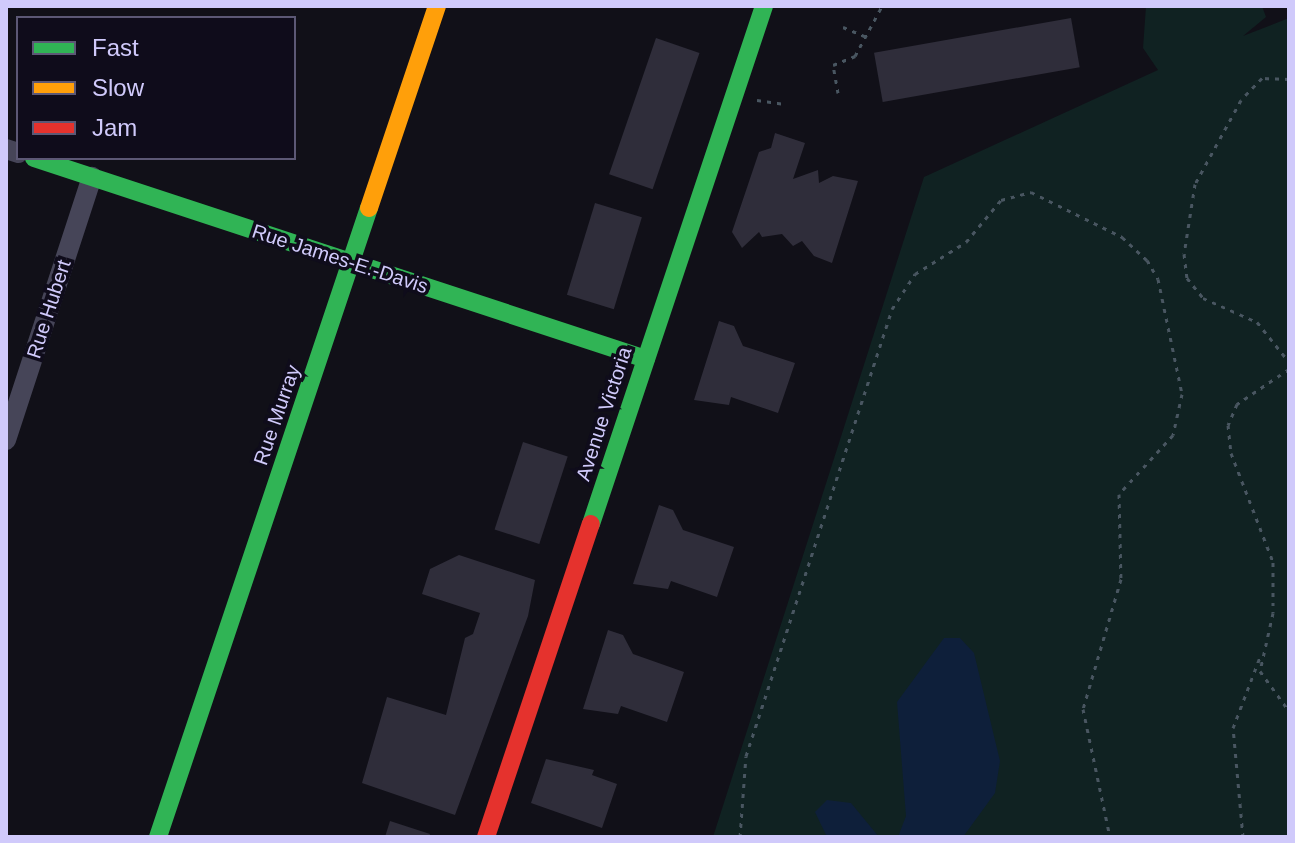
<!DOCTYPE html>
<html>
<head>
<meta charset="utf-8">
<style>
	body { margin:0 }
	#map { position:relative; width:1295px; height:843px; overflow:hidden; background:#111018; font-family:Helvetica,sans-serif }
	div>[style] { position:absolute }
	.green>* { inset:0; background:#102222 }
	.water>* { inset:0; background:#0e1f3a }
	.building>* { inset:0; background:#2f2d3a; transform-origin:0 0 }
	.path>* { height:3px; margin-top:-1.5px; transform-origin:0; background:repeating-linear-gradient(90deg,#495661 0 4px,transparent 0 10px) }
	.street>* { height:20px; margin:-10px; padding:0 10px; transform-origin:10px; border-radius:10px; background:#464558 }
	.fast>* { height:18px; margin:-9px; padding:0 9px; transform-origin:9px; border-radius:9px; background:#30b455 }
	.slow>* { height:18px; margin:-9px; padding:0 9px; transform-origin:9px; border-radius:9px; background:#ff9f0a }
	.jam>* { height:18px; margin:-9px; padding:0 9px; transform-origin:9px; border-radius:9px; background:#e5322d }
	span { translate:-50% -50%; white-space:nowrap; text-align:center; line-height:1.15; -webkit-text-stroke:7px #0f0c1b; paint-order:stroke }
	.street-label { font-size:20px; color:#d0cafb }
	.frame { position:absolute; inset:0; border:8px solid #d0cafb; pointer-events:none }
	.legend { position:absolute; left:16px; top:16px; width:280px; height:144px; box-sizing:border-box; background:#0f0c1b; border:2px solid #5c5875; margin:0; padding:10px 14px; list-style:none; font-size:24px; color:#d0cafb }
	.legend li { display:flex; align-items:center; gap:16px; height:40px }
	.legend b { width:40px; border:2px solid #5c5875 }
</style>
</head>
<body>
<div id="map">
	<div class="green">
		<div style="clip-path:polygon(1146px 6px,1262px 6px,1266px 17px,1243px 36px,1289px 18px,1289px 837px,713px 837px,924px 177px,1158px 70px,1143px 48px)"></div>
	</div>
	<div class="water">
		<div style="clip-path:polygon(944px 638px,960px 638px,974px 653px,1000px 761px,995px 793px,963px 837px,898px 837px,906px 816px,897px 702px)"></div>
		<div style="clip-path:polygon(827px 800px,851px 803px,879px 837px,827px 837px,815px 812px)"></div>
	</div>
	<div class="building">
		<div style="left:1071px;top:18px;width:50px;height:200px;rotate:80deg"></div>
		<div style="left:656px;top:38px;width:46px;height:144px;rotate:19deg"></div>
		<div style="clip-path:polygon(775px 133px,805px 143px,793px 179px,818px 170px,819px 183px,833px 176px,858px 181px,832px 263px,814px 256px,802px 241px,793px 246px,782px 234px,762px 237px,759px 232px,742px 248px,732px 232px,759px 152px,771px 148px)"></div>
		<div style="left:595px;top:203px;width:49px;height:96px;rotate:17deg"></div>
		<div style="clip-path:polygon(719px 321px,734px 326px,743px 346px,795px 363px,778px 413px,731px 397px,729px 405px,694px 400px)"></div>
		<div style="left:523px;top:442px;width:47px;height:92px;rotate:18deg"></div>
		<div style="clip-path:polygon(659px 505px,673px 510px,683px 530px,734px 547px,717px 597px,671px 581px,668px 589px,633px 584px)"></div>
		<div style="clip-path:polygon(459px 555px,535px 580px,528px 616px,455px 815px,362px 783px,387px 697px,446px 715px,465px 638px,473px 634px,480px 613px,422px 594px,430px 569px)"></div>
		<div style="clip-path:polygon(608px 630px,623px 635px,633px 654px,684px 672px,667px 722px,621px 706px,618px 714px,583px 709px)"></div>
		<div style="clip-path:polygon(546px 759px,594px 770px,592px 775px,617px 784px,602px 828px,531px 803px)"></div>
		<div style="clip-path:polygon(390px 821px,430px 834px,429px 837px,385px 837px)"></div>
	</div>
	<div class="path">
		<div style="left:843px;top:27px;width:26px;rotate:23deg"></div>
		<div style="left:1289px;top:79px;width:27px;rotate:-178deg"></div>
		<div style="left:1262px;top:78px;width:30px;rotate:134deg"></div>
		<div style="left:1241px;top:100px;width:96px;rotate:118.7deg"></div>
		<div style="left:1195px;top:184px;width:71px;rotate:98.9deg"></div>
		<div style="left:1184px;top:254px;width:24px;rotate:83deg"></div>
		<div style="left:1187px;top:278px;width:26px;rotate:51deg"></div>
		<div style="left:1203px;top:298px;width:59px;rotate:24deg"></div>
		<div style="left:1257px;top:322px;width:51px;rotate:51.3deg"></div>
		<div style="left:838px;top:93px;width:28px;rotate:-100deg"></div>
		<div style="left:833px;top:65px;width:24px;rotate:-22deg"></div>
		<div style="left:855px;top:56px;width:57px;rotate:-61.6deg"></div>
		<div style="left:757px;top:100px;width:28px;rotate:8deg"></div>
		<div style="left:1289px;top:369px;width:63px;rotate:146.1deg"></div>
		<div style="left:1237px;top:404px;width:23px;rotate:113deg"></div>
		<div style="left:1228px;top:425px;width:28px;rotate:84deg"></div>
		<div style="left:1231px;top:453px;width:117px;rotate:68.9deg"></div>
		<div style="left:1273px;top:562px;width:51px;rotate:90deg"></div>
		<div style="left:1273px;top:613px;width:59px;rotate:102.6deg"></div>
		<div style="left:1260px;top:671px;width:49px;rotate:54.1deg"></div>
		<div style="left:740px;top:837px;width:81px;rotate:-85.8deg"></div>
		<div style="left:746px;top:756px;width:470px;rotate:-71.9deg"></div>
		<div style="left:892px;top:309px;width:42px;rotate:-56.7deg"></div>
		<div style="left:915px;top:274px;width:60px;rotate:-32.1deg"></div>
		<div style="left:966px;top:242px;width:55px;rotate:-50.2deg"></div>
		<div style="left:1001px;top:200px;width:31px;rotate:-15deg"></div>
		<div style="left:1031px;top:192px;width:102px;rotate:26.3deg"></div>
		<div style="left:1122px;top:237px;width:34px;rotate:43deg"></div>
		<div style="left:1147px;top:260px;width:22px;rotate:60deg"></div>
		<div style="left:1158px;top:279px;width:117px;rotate:78.2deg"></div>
		<div style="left:1182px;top:394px;width:42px;rotate:102.4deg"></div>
		<div style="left:1173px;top:435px;width:80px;rotate:132.5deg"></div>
		<div style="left:1119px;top:494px;width:85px;rotate:88.7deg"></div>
		<div style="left:1121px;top:579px;width:135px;rotate:106.3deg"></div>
		<div style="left:1083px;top:709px;width:131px;rotate:78.1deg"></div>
		<div style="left:1243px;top:837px;width:109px;rotate:-95.2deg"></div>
		<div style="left:1233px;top:728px;width:76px;rotate:-69.2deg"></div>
	</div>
	<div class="street">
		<div style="left:6px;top:149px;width:13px;rotate:18deg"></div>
		<div style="left:6px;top:440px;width:277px;rotate:-71.9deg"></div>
	</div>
	<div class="fast">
		<div style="left:34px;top:158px;width:644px;rotate:18.18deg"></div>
		<div style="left:591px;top:524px;width:546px;rotate:-71.53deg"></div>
		<div style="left:158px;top:837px;width:663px;rotate:-71.46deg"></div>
	</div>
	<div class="slow">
		<div style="left:369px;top:208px;width:213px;rotate:-71.4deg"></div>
	</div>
	<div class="jam">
		<div style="left:486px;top:837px;width:330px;rotate:-71.5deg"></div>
	</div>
	<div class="street-label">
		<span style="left:340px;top:259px;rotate:18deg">Rue James-E.-Davis</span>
		<span style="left:49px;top:309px;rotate:-72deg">Rue Hubert</span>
		<span style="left:604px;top:414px;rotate:-72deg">Avenue Victoria</span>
		<span style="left:277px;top:415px;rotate:-71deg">Rue Murray</span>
	</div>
	<div class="frame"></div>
	<ul class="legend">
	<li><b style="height:10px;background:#30b455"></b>Fast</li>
	<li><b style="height:10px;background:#ff9f0a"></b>Slow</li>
	<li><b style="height:10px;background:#e5322d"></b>Jam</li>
	</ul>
</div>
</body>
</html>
